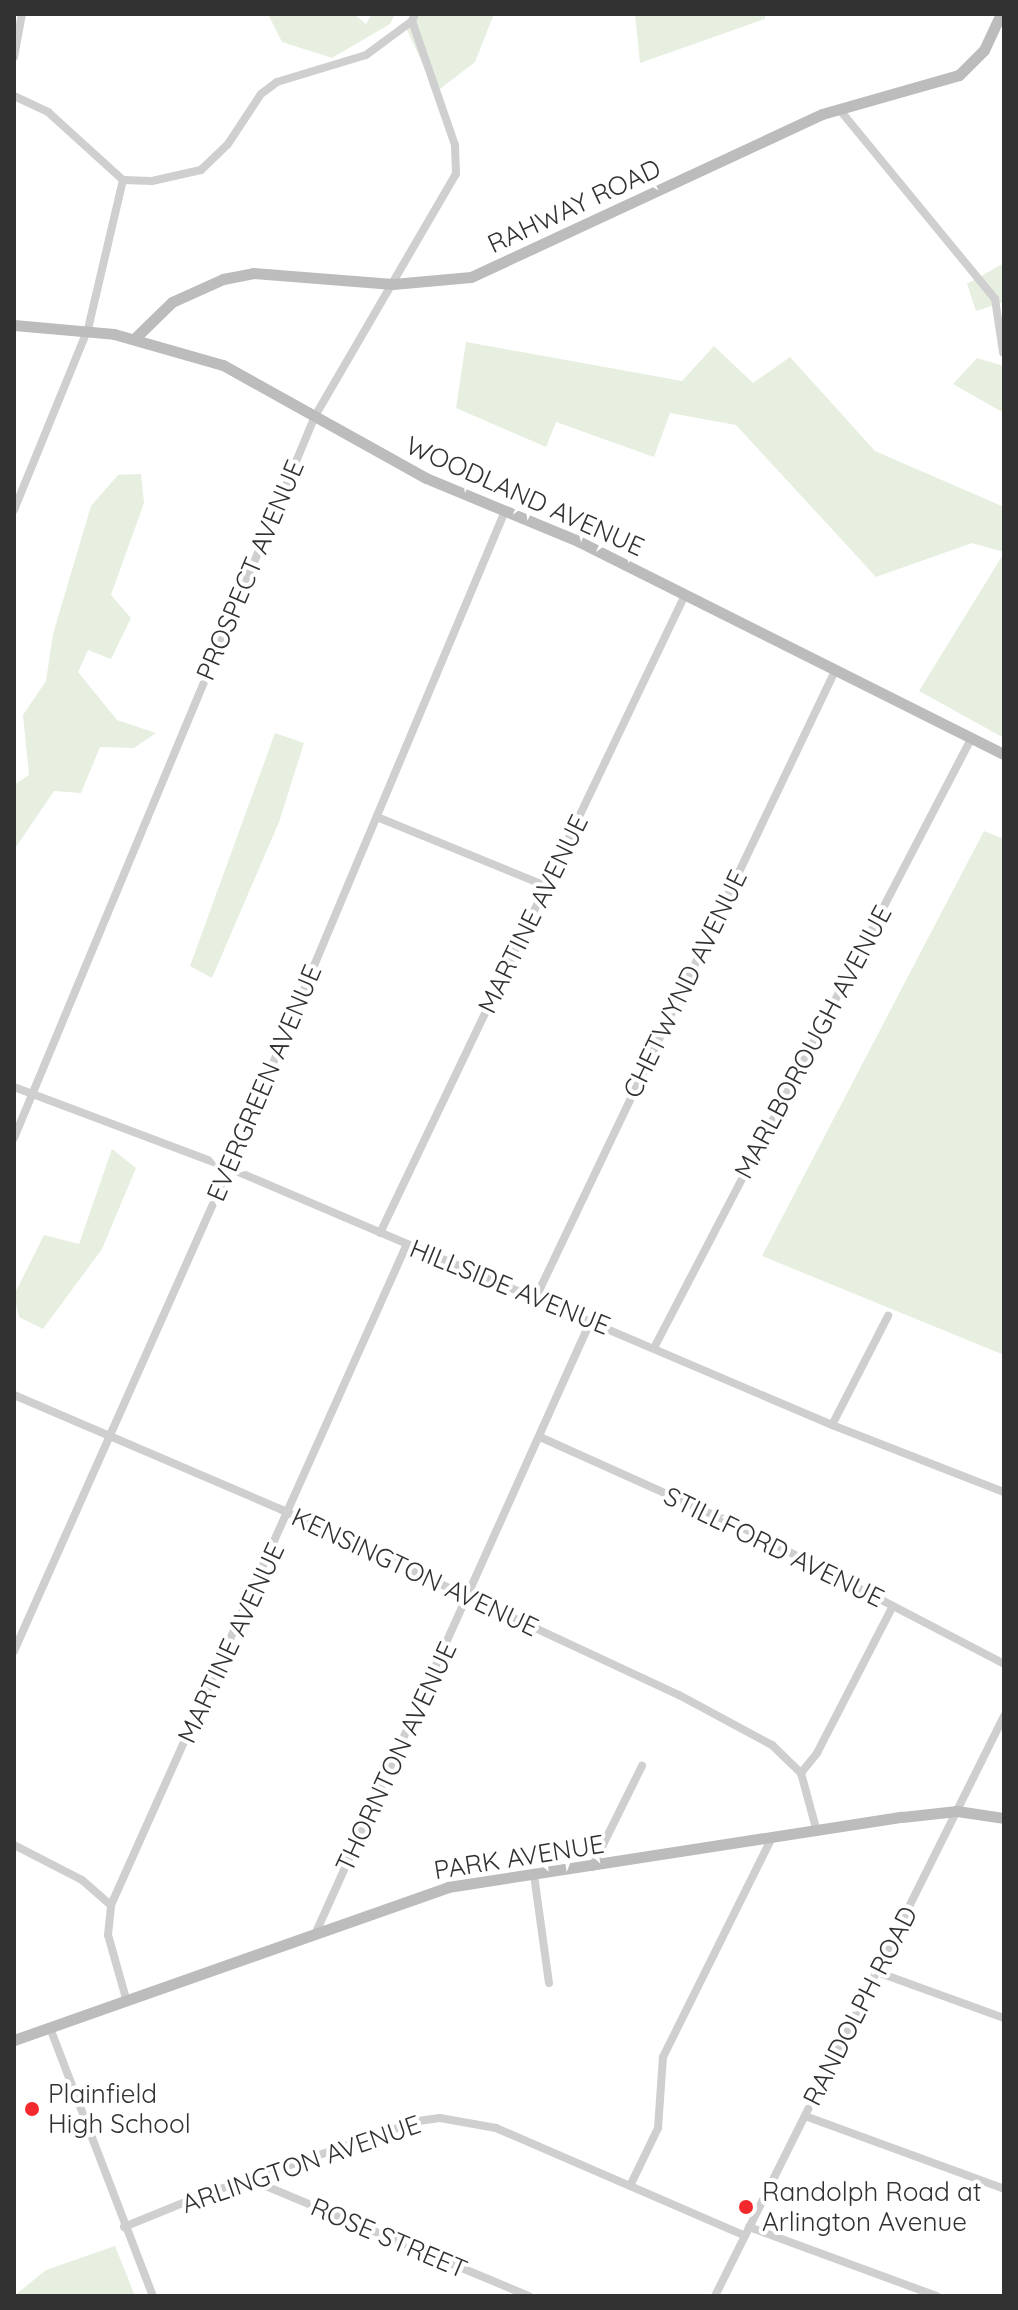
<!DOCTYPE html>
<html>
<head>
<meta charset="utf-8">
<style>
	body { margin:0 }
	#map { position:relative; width:1018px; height:2310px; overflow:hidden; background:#fff; font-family:Quicksand,sans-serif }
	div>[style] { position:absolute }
	.green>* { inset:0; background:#e7efe0 }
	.street>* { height:8px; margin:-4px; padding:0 4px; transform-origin:4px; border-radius:4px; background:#cfcfcf }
	.secondary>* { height:11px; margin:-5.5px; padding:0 5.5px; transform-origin:5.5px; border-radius:5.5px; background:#bcbcbc }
	.dots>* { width:22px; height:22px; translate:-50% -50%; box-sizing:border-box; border:4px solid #fff; border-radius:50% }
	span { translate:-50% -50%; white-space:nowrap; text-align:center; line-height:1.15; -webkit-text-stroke:8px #fff; paint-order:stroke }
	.street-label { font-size:26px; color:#323232 }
	.poi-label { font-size:26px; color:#323232 }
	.left { translate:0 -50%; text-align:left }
	.frame { position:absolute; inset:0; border:16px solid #323232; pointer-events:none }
</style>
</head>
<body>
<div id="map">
	<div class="green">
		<div style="clip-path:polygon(268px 14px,354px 14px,366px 24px,372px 14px,395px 14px,390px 24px,332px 58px,282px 42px)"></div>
		<div style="clip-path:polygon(411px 14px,494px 14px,475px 62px,436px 92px,406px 28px)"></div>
		<div style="clip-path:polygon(635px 14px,765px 14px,765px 19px,640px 63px)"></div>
		<div style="clip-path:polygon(1004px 263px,1004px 302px,976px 311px,967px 284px)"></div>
		<div style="clip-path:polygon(466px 342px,682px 381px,714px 346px,753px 383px,790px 357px,875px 451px,1004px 507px,1004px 552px,972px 543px,876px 577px,736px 425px,670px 413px,654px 457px,556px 422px,546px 447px,456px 408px)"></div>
		<div style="clip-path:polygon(977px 358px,1004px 366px,1004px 413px,953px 384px)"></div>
		<div style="clip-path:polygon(141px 474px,144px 503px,111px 595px,131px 618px,111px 659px,88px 650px,78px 672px,117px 720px,156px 733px,134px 748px,100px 747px,81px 793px,54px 791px,16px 847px,14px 785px,29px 775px,23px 715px,46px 681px,53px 634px,91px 506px,118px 475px)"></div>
		<div style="clip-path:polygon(1004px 553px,1004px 738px,919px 691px)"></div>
		<div style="clip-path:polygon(275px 733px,304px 743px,279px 822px,212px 978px,190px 966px)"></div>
		<div style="clip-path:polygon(984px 831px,1004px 839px,1004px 1355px,762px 1256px)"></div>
		<div style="clip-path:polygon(112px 1149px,136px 1168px,102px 1249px,43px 1329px,19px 1317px,14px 1295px,44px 1235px,79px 1244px)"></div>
		<div style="clip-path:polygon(115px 2246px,135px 2296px,14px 2296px,46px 2270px)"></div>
	</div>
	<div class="street">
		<div style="left:14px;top:57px;width:44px;rotate:-79.5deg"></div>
		<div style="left:14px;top:96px;width:38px;rotate:25deg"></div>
		<div style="left:48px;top:112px;width:101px;rotate:42.2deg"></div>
		<div style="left:839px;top:109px;width:246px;rotate:50.6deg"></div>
		<div style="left:995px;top:299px;width:54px;rotate:81.4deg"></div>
		<div style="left:123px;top:180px;width:29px;rotate:2deg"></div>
		<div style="left:152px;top:181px;width:50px;rotate:-12.7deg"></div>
		<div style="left:201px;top:170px;width:37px;rotate:-44deg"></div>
		<div style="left:228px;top:144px;width:60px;rotate:-56.6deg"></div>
		<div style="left:261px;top:94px;width:20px;rotate:-37deg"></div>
		<div style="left:277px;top:82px;width:93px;rotate:-16.9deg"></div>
		<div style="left:366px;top:55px;width:57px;rotate:-36.5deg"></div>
		<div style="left:14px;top:510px;width:196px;rotate:-67.8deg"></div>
		<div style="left:88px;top:329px;width:153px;rotate:-76.8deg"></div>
		<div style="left:377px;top:817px;width:183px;rotate:22.2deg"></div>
		<div style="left:14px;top:1087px;width:230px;rotate:20.6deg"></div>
		<div style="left:229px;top:1168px;width:655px;rotate:23.08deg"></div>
		<div style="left:832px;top:1425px;width:185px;rotate:21.3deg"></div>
		<div style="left:14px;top:1138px;width:782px;rotate:-67.37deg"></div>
		<div style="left:315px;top:416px;width:280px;rotate:-59.8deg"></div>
		<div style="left:456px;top:174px;width:29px;rotate:-92deg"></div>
		<div style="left:455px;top:145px;width:131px;rotate:-109.1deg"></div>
		<div style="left:412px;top:21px;width:8px;rotate:-67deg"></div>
		<div style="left:380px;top:1233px;width:707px;rotate:-64.45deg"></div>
		<div style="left:536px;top:1297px;width:694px;rotate:-64.47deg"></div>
		<div style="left:655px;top:1346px;width:684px;rotate:-62.5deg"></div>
		<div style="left:14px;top:1395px;width:292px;rotate:23.2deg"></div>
		<div style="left:282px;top:1510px;width:438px;rotate:25deg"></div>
		<div style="left:679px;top:1695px;width:106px;rotate:28.3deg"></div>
		<div style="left:772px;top:1745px;width:40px;rotate:44deg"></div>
		<div style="left:801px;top:1773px;width:61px;rotate:74.8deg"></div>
		<div style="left:832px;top:1425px;width:123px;rotate:-62.8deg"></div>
		<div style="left:540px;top:1437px;width:229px;rotate:24.2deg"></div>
		<div style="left:749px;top:1531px;width:288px;rotate:27.5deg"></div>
		<div style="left:14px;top:1651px;width:529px;rotate:-66deg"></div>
		<div style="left:229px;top:1168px;width:713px;rotate:-67.21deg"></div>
		<div style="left:801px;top:1773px;width:26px;rotate:-51deg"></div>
		<div style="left:817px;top:1753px;width:165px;rotate:-62.7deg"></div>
		<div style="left:14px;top:1845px;width:76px;rotate:27.2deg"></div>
		<div style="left:82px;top:1880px;width:38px;rotate:41deg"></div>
		<div style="left:592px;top:1867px;width:113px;rotate:-63.7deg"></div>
		<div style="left:534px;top:1875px;width:109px;rotate:82.1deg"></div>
		<div style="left:317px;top:1930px;width:669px;rotate:-65.81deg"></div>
		<div style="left:877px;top:1972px;width:135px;rotate:19.9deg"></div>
		<div style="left:127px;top:2002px;width:70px;rotate:-105.8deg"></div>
		<div style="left:108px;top:1935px;width:30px;rotate:-84deg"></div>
		<div style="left:111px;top:1905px;width:724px;rotate:-65.88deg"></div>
		<div style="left:50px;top:2028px;width:287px;rotate:69deg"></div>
		<div style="left:805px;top:2116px;width:212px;rotate:20.1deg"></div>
		<div style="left:249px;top:2179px;width:303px;rotate:22.7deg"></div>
		<div style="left:630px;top:2186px;width:64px;rotate:-64.2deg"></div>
		<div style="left:658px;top:2128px;width:71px;rotate:-86deg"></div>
		<div style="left:663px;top:2057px;width:241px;rotate:-63.6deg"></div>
		<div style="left:124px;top:2227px;width:82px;rotate:-22.2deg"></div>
		<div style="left:200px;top:2196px;width:231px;rotate:-19deg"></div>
		<div style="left:418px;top:2121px;width:22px;rotate:-8deg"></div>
		<div style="left:440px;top:2118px;width:57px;rotate:10.1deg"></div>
		<div style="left:496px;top:2128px;width:271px;rotate:23.4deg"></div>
		<div style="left:749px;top:2227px;width:200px;rotate:20.2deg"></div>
		<div style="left:715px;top:2296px;width:648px;rotate:-63.51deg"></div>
	</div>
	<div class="secondary">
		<div style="left:14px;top:325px;width:100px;rotate:5.1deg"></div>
		<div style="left:114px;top:334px;width:113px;rotate:15.9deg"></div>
		<div style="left:223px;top:365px;width:232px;rotate:29.1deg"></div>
		<div style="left:426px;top:478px;width:165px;rotate:22.5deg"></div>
		<div style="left:578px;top:541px;width:476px;rotate:26.6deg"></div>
		<div style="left:134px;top:339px;width:53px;rotate:-44.2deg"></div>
		<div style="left:172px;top:302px;width:56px;rotate:-24.3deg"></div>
		<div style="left:223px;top:279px;width:31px;rotate:-11deg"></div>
		<div style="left:253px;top:273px;width:140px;rotate:4.5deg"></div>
		<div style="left:393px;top:284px;width:78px;rotate:-5.1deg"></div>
		<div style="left:471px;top:277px;width:387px;rotate:-24.9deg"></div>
		<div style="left:822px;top:114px;width:142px;rotate:-15.9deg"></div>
		<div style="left:959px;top:75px;width:35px;rotate:-45deg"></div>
		<div style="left:984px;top:50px;width:40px;rotate:-65deg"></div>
		<div style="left:14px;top:2040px;width:460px;rotate:-19.4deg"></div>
		<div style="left:448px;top:1887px;width:459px;rotate:-8.8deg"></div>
		<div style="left:902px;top:1817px;width:55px;rotate:-6.2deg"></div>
		<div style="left:957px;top:1811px;width:48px;rotate:8.5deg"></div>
	</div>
	<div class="dots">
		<div style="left:32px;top:2109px;background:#f4292e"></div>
		<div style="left:746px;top:2207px;background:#f4292e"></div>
	</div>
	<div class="street-label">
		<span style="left:574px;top:206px;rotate:-25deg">RAHWAY ROAD</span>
		<span style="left:525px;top:496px;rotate:24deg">WOODLAND AVENUE</span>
		<span style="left:250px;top:570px;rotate:-67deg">PROSPECT AVENUE</span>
		<span style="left:533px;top:914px;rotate:-64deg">MARTINE AVENUE</span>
		<span style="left:685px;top:984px;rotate:-64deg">CHETWYND AVENUE</span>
		<span style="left:813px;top:1042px;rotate:-62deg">MARLBOROUGH AVENUE</span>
		<span style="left:264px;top:1083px;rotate:-67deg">EVERGREEN AVENUE</span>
		<span style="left:510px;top:1287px;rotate:22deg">HILLSIDE AVENUE</span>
		<span style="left:774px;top:1547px;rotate:26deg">STILLFORD AVENUE</span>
		<span style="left:415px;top:1572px;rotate:25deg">KENSINGTON AVENUE</span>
		<span style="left:231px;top:1643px;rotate:-65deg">MARTINE AVENUE</span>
		<span style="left:396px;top:1757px;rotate:-65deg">THORNTON AVENUE</span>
		<span style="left:519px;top:1857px;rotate:-9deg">PARK AVENUE</span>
		<span style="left:860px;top:2006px;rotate:-63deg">RANDOLPH ROAD</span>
		<span style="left:301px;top:2164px;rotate:-19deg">ARLINGTON AVENUE</span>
		<span style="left:389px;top:2238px;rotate:23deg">ROSE STREET</span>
	</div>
	<div class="poi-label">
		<span class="left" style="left:48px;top:2109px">Plainfield<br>High School</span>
		<span class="left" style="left:762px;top:2207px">Randolph Road at<br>Arlington Avenue</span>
	</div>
	<div class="frame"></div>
</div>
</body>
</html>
